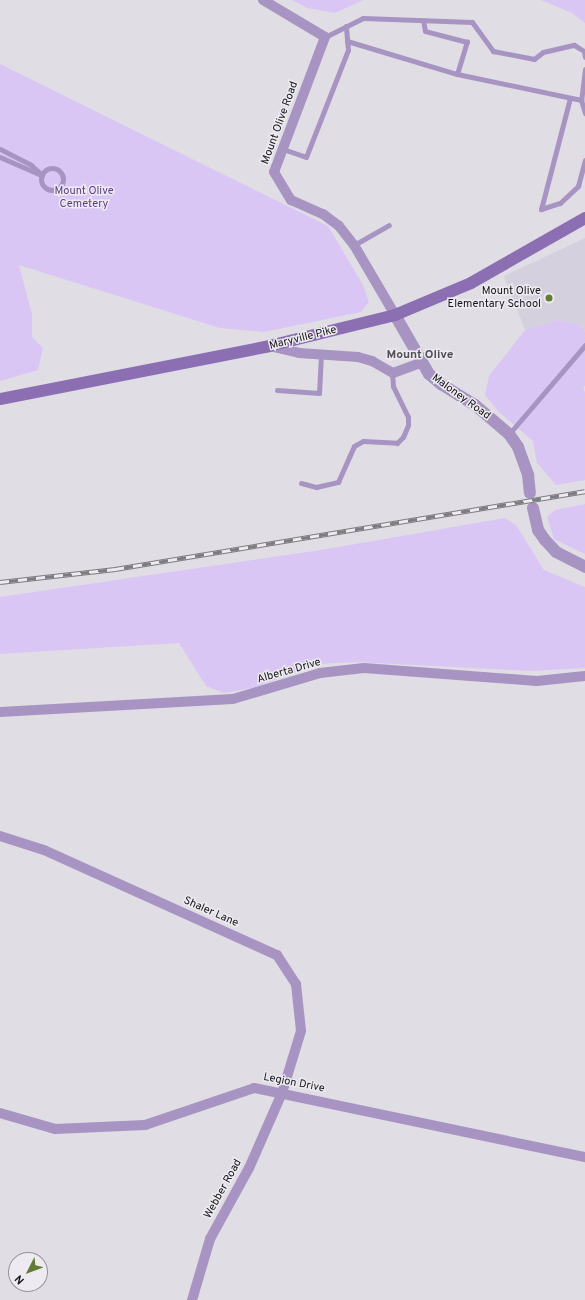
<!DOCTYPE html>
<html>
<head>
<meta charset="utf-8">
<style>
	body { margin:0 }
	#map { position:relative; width:585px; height:1300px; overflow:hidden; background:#e0dee4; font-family:Overpass,sans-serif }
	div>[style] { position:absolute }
	.built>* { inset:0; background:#d4d0dd }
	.green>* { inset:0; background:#d9c6f5 }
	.service>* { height:5px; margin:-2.5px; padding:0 2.5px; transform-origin:2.5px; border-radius:2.5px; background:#a794c2 }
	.service>.ring { margin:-2.5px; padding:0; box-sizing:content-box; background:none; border:5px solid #a794c2; border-radius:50% }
	.minor>* { height:10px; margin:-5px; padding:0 5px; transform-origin:5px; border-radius:5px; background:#a794c2 }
	.tertiary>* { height:12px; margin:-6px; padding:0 6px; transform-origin:6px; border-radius:6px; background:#a794c2 }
	.secondary>* { height:12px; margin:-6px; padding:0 6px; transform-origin:6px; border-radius:6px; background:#8b6fb2 }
	.rail>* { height:4.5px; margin-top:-2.25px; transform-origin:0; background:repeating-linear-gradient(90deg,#edebf1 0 9px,#7d7c80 0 18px); box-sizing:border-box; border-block:1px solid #7d7c80 }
	.dots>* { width:11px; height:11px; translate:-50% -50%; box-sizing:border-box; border:2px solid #edebf1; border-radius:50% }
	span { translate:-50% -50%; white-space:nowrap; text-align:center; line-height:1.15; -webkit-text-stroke:3px #edebf1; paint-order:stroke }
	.street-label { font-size:11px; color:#151416 }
	.park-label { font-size:11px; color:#5f3c88 }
	.poi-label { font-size:11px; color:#151416 }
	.right { translate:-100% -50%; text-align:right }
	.neighbourhood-label { font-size:12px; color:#515055; font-weight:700 }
	.north { position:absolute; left:8px; top:1252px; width:40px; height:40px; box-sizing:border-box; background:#edebf1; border:1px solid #979599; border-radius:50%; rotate:228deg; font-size:11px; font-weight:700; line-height:16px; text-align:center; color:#151416 }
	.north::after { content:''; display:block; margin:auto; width:14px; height:18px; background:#627c30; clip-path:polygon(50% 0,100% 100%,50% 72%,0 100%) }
</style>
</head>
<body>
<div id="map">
	<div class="built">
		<div style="clip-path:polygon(585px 238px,585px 332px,578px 324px,558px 320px,525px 330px,504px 276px)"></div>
	</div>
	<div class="green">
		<div style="clip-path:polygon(292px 0,363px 0,335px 13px,307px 8px)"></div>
		<div style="clip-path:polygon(541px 0,585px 0,585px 23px,572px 13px)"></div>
		<div style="clip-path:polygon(0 64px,328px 226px,363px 285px,369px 302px,361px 312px,264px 332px,220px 328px,19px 265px,32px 314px,32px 337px,43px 348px,38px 370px,0 381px)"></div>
		<div style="clip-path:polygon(558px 320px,578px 324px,585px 332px,585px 385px,583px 389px,585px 392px,585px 480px,556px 485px,537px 463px,533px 441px,499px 412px,485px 395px,489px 376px,525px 330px)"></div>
		<div style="clip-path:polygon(585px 504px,585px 554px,554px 539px,547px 517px,555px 510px)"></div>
		<div style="clip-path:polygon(505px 518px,516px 525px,544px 570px,585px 587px,585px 668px,532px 671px,356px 662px,320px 664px,252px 688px,224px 693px,206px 686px,179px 643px,0 654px,0 597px,321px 550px)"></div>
	</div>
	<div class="service">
		<div style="left:325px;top:37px;width:42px;rotate:-26.6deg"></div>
		<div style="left:363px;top:18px;width:109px;rotate:2.1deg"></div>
		<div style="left:472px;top:22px;width:36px;rotate:54deg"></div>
		<div style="left:493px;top:51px;width:42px;rotate:11deg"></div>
		<div style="left:534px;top:59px;width:11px;rotate:-38deg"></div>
		<div style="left:543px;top:52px;width:32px;rotate:-13deg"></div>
		<div style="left:574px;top:45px;width:12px;rotate:31deg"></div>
		<div style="left:584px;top:51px;width:6px;rotate:81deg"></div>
		<div style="left:347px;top:41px;width:115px;rotate:16.7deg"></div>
		<div style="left:457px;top:74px;width:34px;rotate:-73deg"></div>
		<div style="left:467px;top:42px;width:43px;rotate:-165.3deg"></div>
		<div style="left:425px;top:31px;width:11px;rotate:-100deg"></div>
		<div style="left:585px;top:69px;width:31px;rotate:97deg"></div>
		<div style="left:581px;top:100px;width:14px;rotate:73deg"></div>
		<div style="left:457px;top:74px;width:127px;rotate:11.8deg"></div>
		<div style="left:570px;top:98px;width:115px;rotate:104.6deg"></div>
		<div style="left:541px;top:209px;width:20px;rotate:-18deg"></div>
		<div style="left:560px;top:203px;width:25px;rotate:-43deg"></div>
		<div style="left:578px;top:186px;width:27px;rotate:-75deg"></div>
		<div style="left:0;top:149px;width:35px;rotate:27deg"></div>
		<div style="left:31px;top:165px;width:15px;rotate:42deg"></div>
		<div style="left:283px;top:149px;width:24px;rotate:19deg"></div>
		<div style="left:306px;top:157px;width:115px;rotate:-68.6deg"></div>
		<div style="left:348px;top:50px;width:24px;rotate:-95deg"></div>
		<div style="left:0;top:157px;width:43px;rotate:23.6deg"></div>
		<div class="ring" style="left:41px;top:168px;width:17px;height:17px"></div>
		<div style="left:354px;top:245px;width:40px;rotate:-29.7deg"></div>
		<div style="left:277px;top:390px;width:42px;rotate:4.1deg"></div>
		<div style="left:319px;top:393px;width:39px;rotate:-87deg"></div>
		<div style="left:509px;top:434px;width:117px;rotate:-49.5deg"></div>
		<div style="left:301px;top:483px;width:16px;rotate:15deg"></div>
		<div style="left:316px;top:487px;width:23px;rotate:-13deg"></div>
		<div style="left:338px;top:482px;width:39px;rotate:-66deg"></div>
		<div style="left:354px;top:446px;width:10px;rotate:-29deg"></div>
		<div style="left:363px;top:441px;width:34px;rotate:3deg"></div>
		<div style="left:397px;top:443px;width:8px;rotate:-45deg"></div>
		<div style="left:403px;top:437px;width:13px;rotate:-67deg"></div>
		<div style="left:408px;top:425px;width:8px;rotate:-90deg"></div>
		<div style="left:408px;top:417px;width:34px;rotate:-116deg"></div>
		<div style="left:393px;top:386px;width:14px;rotate:-94deg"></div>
	</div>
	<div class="minor">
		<div style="left:263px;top:0;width:72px;rotate:30.8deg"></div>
		<div style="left:325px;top:37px;width:144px;rotate:110.7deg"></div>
		<div style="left:274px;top:172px;width:33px;rotate:59deg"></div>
		<div style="left:291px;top:200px;width:35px;rotate:24deg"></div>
		<div style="left:323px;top:214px;width:20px;rotate:37deg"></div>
		<div style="left:339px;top:226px;width:24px;rotate:52deg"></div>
		<div style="left:354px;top:245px;width:81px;rotate:59.6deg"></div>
		<div style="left:269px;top:346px;width:31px;rotate:13deg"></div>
		<div style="left:299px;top:353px;width:59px;rotate:3.9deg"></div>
		<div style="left:358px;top:357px;width:15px;rotate:16deg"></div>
		<div style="left:372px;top:361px;width:24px;rotate:30deg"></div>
		<div style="left:393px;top:373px;width:32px;rotate:-20deg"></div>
		<div style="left:0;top:712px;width:233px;rotate:-3.2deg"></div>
		<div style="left:233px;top:699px;width:91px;rotate:-16.6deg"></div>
		<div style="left:320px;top:673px;width:44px;rotate:-6.5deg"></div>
		<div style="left:364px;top:668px;width:173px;rotate:4.3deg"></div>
		<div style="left:537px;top:681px;width:48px;rotate:-5.9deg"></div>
		<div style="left:0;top:836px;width:46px;rotate:17.7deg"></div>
		<div style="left:44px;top:850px;width:256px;rotate:24.3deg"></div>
		<div style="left:277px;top:955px;width:35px;rotate:57deg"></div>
		<div style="left:296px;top:984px;width:47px;rotate:83.9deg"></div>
		<div style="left:301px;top:1031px;width:65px;rotate:107deg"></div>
		<div style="left:282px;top:1093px;width:82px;rotate:113.7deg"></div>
		<div style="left:249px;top:1168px;width:81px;rotate:118.8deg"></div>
		<div style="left:210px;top:1239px;width:64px;rotate:106.4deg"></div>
		<div style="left:0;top:1113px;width:57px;rotate:16.2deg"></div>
		<div style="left:55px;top:1129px;width:90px;rotate:-2.5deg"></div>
		<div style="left:145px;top:1125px;width:115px;rotate:-18.7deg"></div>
		<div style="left:254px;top:1088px;width:338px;rotate:11.8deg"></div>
	</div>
	<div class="tertiary">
		<div style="left:395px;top:315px;width:68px;rotate:60deg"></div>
		<div style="left:429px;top:374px;width:16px;rotate:40deg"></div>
		<div style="left:441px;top:384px;width:40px;rotate:32deg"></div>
		<div style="left:475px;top:405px;width:45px;rotate:40.5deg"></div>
		<div style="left:509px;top:434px;width:16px;rotate:55deg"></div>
		<div style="left:518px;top:447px;width:30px;rotate:70deg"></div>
		<div style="left:528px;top:475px;width:18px;rotate:84deg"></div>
		<div style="left:533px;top:508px;width:23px;rotate:77deg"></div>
		<div style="left:538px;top:530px;width:12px;rotate:55deg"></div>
		<div style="left:545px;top:540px;width:16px;rotate:47deg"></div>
		<div style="left:556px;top:552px;width:33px;rotate:27deg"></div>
	</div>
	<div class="secondary">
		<div style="left:0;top:399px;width:274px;rotate:-11.1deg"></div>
		<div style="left:269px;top:346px;width:130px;rotate:-13.8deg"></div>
		<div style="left:395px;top:315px;width:82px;rotate:-22.8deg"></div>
		<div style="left:471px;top:283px;width:131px;rotate:-29.7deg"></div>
	</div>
	<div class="rail">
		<div style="left:0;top:582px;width:116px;rotate:-6.4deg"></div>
		<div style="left:115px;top:569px;width:476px;rotate:-9.4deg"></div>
	</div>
	<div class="dots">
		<div style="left:549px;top:298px;background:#627c30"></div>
	</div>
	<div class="street-label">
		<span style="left:280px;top:123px;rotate:-70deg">Mount Olive Road</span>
		<span style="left:303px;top:338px;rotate:-14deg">Maryville Pike</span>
		<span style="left:461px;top:397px;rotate:36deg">Maloney Road</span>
		<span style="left:289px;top:671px;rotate:-16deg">Alberta Drive</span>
		<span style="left:211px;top:912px;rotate:24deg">Shaler Lane</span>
		<span style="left:294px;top:1083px;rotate:11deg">Legion Drive</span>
		<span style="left:223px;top:1189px;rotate:-61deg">Webber Road</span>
	</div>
	<div class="park-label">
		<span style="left:84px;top:198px">Mount Olive<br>Cemetery</span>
	</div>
	<div class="poi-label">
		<span class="right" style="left:541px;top:298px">Mount Olive<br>Elementary School</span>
	</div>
	<div class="neighbourhood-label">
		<span style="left:420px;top:356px">Mount Olive</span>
	</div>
	<div class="north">N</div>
</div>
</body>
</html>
